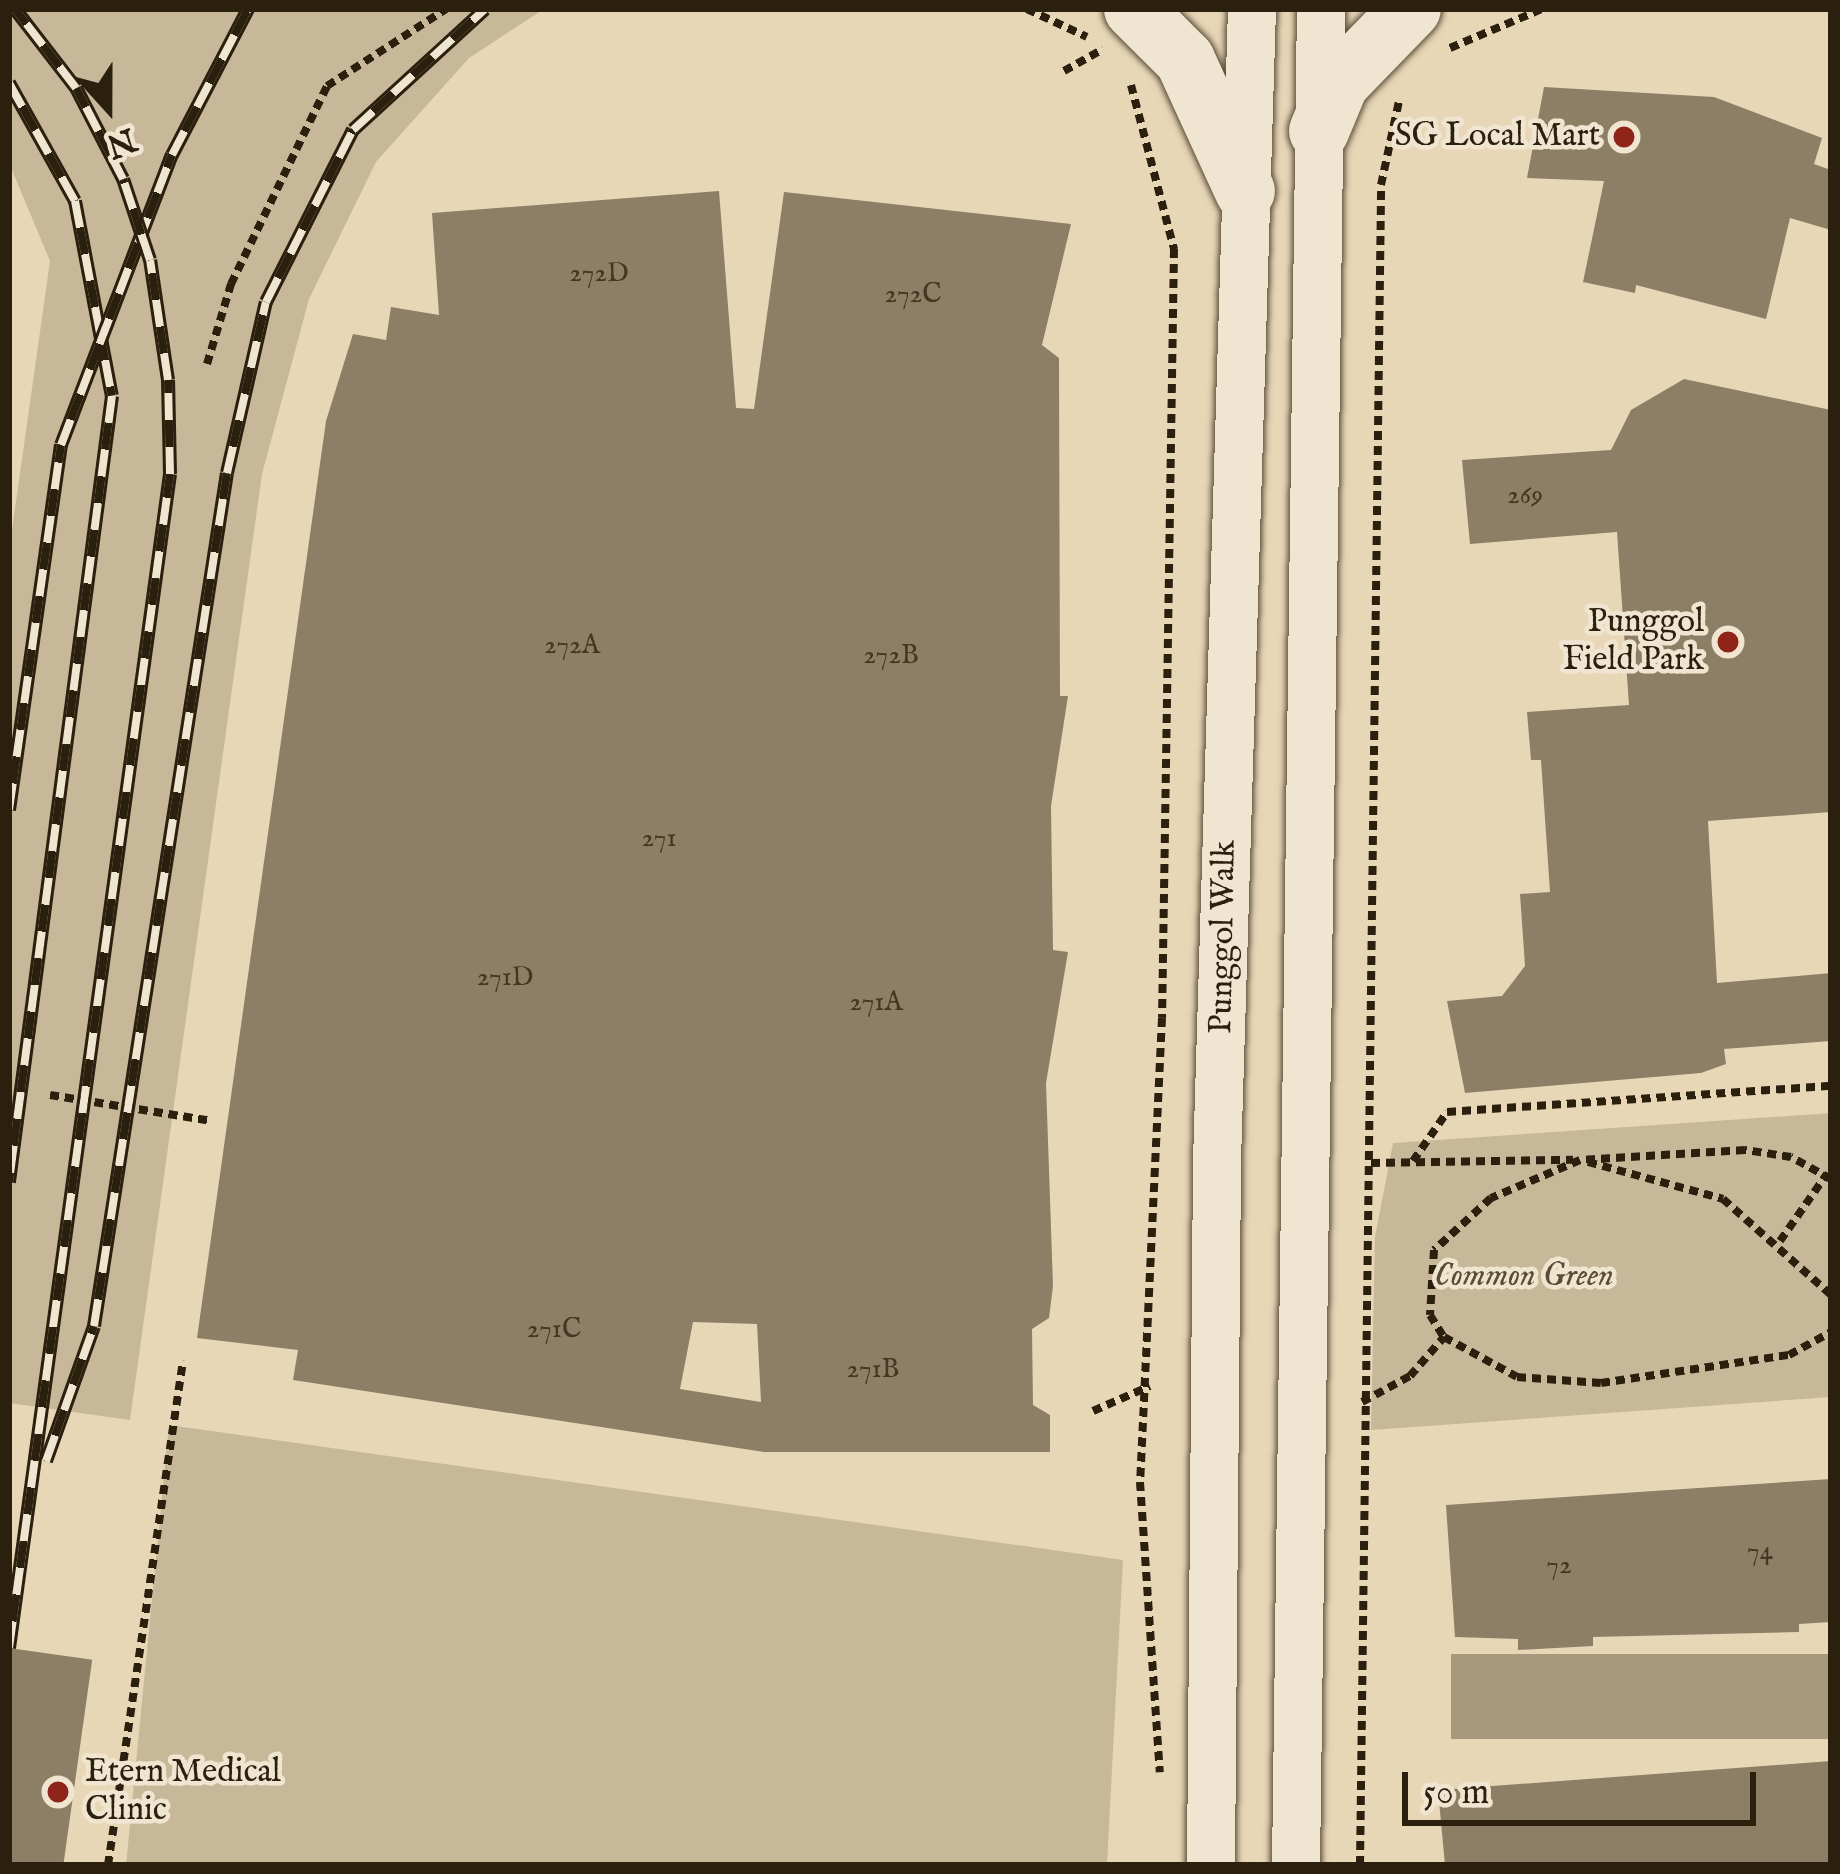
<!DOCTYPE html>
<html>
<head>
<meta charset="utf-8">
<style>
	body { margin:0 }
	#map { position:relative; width:1840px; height:1874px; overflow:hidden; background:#e8d7b7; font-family:"IM FELL English",serif }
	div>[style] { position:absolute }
	.green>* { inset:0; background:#c8b89a }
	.water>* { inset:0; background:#a8987e; transform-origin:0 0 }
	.building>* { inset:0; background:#8d7f66; transform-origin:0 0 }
	.path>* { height:8px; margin-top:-4px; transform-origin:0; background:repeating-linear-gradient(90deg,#2b1f0e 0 9px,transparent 0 15px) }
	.roads { filter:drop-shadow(0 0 3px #5a4d38) drop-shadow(0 0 3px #5a4d38) }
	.minor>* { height:48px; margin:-24px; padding:0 24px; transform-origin:24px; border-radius:24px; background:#f0e5d0 }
	.tertiary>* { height:60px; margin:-30px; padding:0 30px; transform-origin:30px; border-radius:30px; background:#f0e5d0 }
	.rail>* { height:14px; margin-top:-7px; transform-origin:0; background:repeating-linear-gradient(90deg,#f0e5d0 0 27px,#2b1f0e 0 54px); box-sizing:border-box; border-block:3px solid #2b1f0e }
	.dots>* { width:33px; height:33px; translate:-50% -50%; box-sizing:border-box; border:6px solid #f0e5d0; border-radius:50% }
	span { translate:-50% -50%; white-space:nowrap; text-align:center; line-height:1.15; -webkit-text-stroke:9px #f0e5d0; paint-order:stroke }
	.number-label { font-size:27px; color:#443724 }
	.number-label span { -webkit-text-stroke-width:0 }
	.poi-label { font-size:33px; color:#2b1f0e }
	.right { translate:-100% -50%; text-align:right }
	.left { translate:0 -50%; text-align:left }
	.street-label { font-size:33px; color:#2b1f0e }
	.park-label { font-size:33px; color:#5a4d38; font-style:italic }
	.frame { position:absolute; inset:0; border:12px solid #2b1f0e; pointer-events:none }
	.north { position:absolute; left:48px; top:48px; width:120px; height:120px; -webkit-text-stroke:9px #f0e5d0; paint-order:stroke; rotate:159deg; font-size:33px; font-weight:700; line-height:48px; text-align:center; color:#2b1f0e }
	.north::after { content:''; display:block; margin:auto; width:42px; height:54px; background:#2b1f0e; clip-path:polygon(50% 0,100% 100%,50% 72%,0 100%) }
	.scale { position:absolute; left:1402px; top:1772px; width:354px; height:54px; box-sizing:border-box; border:6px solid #2b1f0e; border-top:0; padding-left:15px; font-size:36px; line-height:42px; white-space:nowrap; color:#2b1f0e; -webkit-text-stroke:9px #f0e5d0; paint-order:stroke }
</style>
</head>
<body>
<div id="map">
	<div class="green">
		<div style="clip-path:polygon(9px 9px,544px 9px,469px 58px,376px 162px,309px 299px,262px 474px,130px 1420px,9px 1403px,9px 551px,50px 261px,9px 163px)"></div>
		<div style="clip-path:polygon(1831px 1113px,1831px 1397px,1371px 1430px,1375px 1237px,1393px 1143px)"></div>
		<div style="clip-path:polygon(169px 1425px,1123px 1560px,1107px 1865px,126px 1865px)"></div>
	</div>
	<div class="water">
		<div style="left:1831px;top:1654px;width:85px;height:380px;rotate:90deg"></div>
	</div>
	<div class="building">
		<div style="clip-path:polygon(1544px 87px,1714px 97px,1822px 138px,1814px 164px,1831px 170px,1831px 230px,1790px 218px,1766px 319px,1636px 285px,1635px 293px,1583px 282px,1604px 181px,1527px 178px)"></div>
		<div style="clip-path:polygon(evenodd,719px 191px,736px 408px,754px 409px,784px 192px,1071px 224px,1042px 345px,1059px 358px,1060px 696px,1068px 696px,1051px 806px,1053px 950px,1068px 952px,1046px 1083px,1053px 1286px,1049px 1318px,1032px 1329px,1033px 1405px,1050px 1415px,1050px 1452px,764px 1452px,293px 1380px,298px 1350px,197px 1338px,326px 421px,353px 334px,386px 340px,391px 307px,439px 315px,432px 213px,719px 191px,693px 1322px,757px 1324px,761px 1402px,680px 1389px,693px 1322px)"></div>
		<div style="clip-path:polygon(1684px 379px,1831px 410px,1831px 812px,1708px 821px,1717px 983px,1831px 973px,1831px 1041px,1724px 1049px,1726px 1064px,1701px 1073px,1465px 1093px,1447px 1001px,1502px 996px,1525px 966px,1520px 894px,1550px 892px,1541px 760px,1531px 760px,1527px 712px,1629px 705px,1617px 532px,1470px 544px,1462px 460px,1611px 450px,1631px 410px)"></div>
		<div style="clip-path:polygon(1831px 1479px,1831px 1622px,1799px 1624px,1799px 1632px,1593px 1637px,1593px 1646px,1518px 1650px,1518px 1639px,1455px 1637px,1446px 1505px)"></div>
		<div style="left:9px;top:1648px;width:84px;height:217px;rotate:8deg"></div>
		<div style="clip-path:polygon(1831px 1761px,1831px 1865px,1445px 1865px,1438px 1790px)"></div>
	</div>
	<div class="path">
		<div style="left:1027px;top:9px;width:66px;rotate:25deg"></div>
		<div style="left:1450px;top:48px;width:100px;rotate:-23deg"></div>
		<div style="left:1064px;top:71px;width:45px;rotate:-29.4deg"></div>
		<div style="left:1131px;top:85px;width:170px;rotate:75.3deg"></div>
		<div style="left:1174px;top:249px;width:769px;rotate:90.89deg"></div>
		<div style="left:1162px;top:1018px;width:465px;rotate:92.7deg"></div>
		<div style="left:1140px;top:1482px;width:291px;rotate:86.1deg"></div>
		<div style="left:207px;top:364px;width:84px;rotate:-73.3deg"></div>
		<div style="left:231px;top:284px;width:220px;rotate:-64.1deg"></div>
		<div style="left:327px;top:86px;width:142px;rotate:-32.9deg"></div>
		<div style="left:50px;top:1095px;width:164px;rotate:9.1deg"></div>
		<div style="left:1413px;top:1161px;width:60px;rotate:-55.2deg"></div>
		<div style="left:1447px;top:1112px;width:385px;rotate:-3.9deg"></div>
		<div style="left:1588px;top:1162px;width:140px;rotate:15.3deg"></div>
		<div style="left:1723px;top:1199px;width:144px;rotate:41.6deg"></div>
		<div style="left:1371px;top:1163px;width:202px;rotate:-0.9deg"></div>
		<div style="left:1831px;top:1179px;width:46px;rotate:-151.2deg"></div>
		<div style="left:1791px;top:1157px;width:47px;rotate:-171.3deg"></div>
		<div style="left:1745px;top:1150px;width:165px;rotate:176.5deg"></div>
		<div style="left:1580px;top:1160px;width:97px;rotate:156.9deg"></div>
		<div style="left:1491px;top:1198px;width:77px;rotate:137.6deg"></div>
		<div style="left:1434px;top:1250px;width:65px;rotate:93.5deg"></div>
		<div style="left:1430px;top:1315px;width:26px;rotate:58deg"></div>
		<div style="left:1444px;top:1337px;width:83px;rotate:28.7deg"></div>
		<div style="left:1517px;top:1377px;width:84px;rotate:4.1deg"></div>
		<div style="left:1601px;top:1383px;width:190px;rotate:-8.5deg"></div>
		<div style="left:1789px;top:1355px;width:48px;rotate:-28.7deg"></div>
		<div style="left:1780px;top:1241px;width:82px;rotate:-55deg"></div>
		<div style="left:1362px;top:1402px;width:55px;rotate:-28.4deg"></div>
		<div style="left:1410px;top:1376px;width:52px;rotate:-48.9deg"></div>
		<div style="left:1093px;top:1411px;width:62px;rotate:-23.7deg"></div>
		<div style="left:108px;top:1865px;width:510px;rotate:-81.54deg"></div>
		<div style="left:1360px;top:1865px;width:1680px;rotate:-89.28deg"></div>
		<div style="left:1381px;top:185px;width:86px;rotate:-77.9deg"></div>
	</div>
	<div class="roads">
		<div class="minor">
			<div style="left:1211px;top:1865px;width:704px;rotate:-89.51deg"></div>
			<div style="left:1217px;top:1161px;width:1153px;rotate:-88.26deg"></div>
			<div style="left:1296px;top:1865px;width:1856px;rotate:-89.23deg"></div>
		</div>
		<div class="tertiary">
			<div style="left:1134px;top:9px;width:72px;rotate:45deg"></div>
			<div style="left:1185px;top:60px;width:144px;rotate:65.4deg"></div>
			<div style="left:1319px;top:131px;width:52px;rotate:-67.4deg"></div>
			<div style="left:1339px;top:83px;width:103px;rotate:-45.8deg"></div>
		</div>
	</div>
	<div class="rail">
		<div style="left:9px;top:83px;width:135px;rotate:60.8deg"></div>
		<div style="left:75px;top:201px;width:198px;rotate:79.3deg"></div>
		<div style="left:112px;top:396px;width:793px;rotate:97.47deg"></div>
		<div style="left:9px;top:810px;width:369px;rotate:-81.9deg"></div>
		<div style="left:61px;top:445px;width:311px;rotate:-69.1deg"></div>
		<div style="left:172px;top:155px;width:165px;rotate:-62.5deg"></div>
		<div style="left:46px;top:1461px;width:143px;rotate:-70.4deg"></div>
		<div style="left:94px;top:1326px;width:863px;rotate:-81.14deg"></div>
		<div style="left:227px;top:473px;width:175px;rotate:-77.2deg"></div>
		<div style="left:266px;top:302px;width:193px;rotate:-63.2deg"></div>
		<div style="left:353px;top:130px;width:179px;rotate:-42.5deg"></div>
		<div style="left:9px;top:1648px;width:1185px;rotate:-82.19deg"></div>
		<div style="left:170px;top:474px;width:94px;rotate:-91.2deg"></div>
		<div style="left:168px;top:380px;width:121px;rotate:-98.5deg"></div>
		<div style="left:150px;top:260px;width:85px;rotate:-108.4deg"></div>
		<div style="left:123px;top:179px;width:102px;rotate:-117.3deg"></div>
		<div style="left:76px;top:88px;width:100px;rotate:-127.7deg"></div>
	</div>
	<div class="dots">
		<div style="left:1624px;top:137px;background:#8f2418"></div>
		<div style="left:1728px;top:642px;background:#8f2418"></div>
		<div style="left:58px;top:1792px;background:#8f2418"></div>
	</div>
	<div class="number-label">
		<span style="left:599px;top:275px">272D</span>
		<span style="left:913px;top:296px">272C</span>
		<span style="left:1525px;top:497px">269</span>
		<span style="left:572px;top:647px">272A</span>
		<span style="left:891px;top:657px">272B</span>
		<span style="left:659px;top:840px">271</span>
		<span style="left:505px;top:979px">271D</span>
		<span style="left:876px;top:1004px">271A</span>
		<span style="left:554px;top:1331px">271C</span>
		<span style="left:873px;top:1371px">271B</span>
		<span style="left:1760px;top:1553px">74</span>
		<span style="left:1559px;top:1567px">72</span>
	</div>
	<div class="poi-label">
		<span class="right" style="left:1600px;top:137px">SG Local Mart</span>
		<span class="right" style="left:1704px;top:642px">Punggol<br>Field Park</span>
		<span class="left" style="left:85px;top:1792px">Etern Medical<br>Clinic</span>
	</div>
	<div class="street-label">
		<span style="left:1224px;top:937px;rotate:-89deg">Punggol Walk</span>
	</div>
	<div class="park-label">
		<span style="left:1524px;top:1277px">Common Green</span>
	</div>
	<div class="frame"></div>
	<div class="north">N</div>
	<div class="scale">50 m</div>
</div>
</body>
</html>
